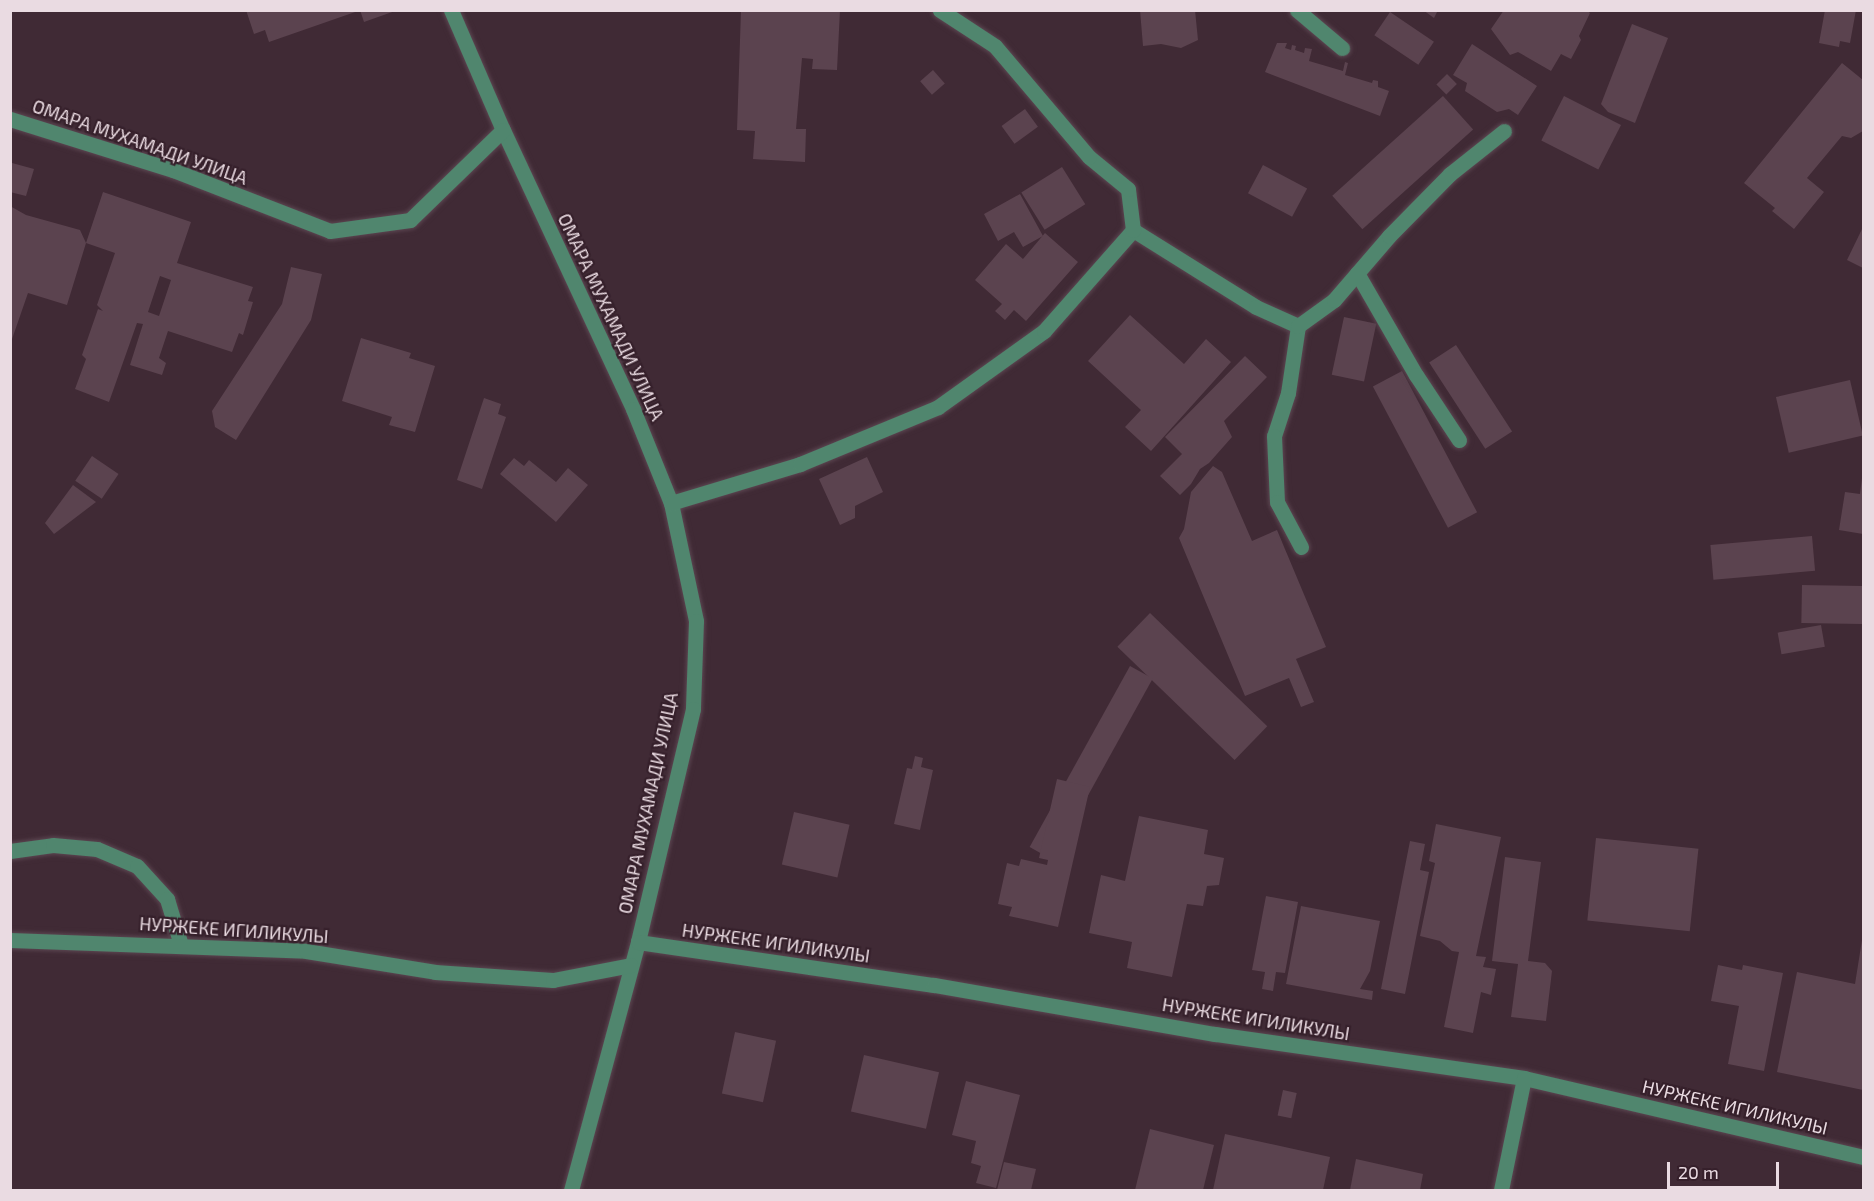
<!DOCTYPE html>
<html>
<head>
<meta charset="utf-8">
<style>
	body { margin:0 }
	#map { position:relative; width:1874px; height:1201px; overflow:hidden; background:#402a35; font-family:"Exo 2",sans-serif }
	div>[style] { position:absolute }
	.building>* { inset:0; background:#5b434f; transform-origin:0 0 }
	.roads { filter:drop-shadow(0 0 2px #5b4651) drop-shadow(0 0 2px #5b4651) }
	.minor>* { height:15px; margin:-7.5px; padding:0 7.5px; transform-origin:7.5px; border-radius:7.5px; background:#50866e }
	span { translate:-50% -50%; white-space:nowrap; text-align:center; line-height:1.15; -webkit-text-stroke:4.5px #36202b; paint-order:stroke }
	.street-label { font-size:18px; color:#eadbe2 }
	.frame { position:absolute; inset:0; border:12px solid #eadbe2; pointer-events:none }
	.scale { position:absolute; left:1667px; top:1162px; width:112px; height:27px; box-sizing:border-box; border:3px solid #eadbe2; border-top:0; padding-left:8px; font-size:18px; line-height:21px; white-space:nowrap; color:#eadbe2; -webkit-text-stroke:4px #36202b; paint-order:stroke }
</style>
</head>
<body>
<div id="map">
	<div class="building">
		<div style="clip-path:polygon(246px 10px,358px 10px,358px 11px,269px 42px,265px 30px,254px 34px)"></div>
		<div style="clip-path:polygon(360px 10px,395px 10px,395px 11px,364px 22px)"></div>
		<div style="clip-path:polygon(741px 10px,840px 10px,837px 70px,812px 69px,813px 59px,802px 58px,796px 129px,806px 129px,805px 162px,753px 159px,755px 131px,737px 130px)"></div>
		<div style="clip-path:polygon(1140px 10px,1195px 10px,1198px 40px,1181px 48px,1161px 44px,1143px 46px)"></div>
		<div style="clip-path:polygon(1423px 10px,1438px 10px,1434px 18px)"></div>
		<div style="clip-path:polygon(1504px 10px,1587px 10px,1590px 13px,1579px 36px,1581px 40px,1571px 59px,1561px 54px,1551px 71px,1518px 52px,1510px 55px,1491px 29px)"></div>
		<div style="clip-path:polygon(1825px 10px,1856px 10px,1850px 43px,1840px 41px,1839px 47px,1819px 43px)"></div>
		<div style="left:1390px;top:12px;width:53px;height:28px;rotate:34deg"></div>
		<div style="clip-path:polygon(1632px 24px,1668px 38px,1635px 123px,1608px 112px,1601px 104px)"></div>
		<div style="clip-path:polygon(1277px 43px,1287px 43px,1285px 48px,1291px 50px,1292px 45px,1296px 46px,1295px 50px,1304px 53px,1305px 48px,1312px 49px,1309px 61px,1343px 71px,1345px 62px,1348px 63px,1345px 75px,1372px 83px,1373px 80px,1378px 81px,1378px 87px,1389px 91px,1380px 116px,1265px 72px)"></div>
		<div style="clip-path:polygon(1472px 44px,1537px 86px,1518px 115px,1509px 109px,1497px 112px,1465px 91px,1467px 83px,1453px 75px)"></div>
		<div style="clip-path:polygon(1842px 63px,1863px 80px,1863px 131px,1851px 138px,1842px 136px,1807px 178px,1824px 192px,1794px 229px,1772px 211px,1775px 208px,1744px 183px)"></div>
		<div style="left:933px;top:70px;width:18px;height:17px;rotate:49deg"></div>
		<div style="left:1447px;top:74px;width:14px;height:15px;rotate:45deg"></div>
		<div style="left:1443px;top:96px;width:45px;height:149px;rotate:48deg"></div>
		<div style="left:1564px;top:96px;width:64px;height:50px;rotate:27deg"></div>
		<div style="left:1025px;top:109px;width:22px;height:29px;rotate:54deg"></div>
		<div style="clip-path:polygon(12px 163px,34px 169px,26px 196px,10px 192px)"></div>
		<div style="left:1263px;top:165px;width:50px;height:32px;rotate:28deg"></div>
		<div style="left:1062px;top:167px;width:44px;height:48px;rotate:58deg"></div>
		<div style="clip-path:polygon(evenodd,103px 192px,191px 222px,177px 263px,253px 287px,248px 301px,253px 302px,243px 335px,239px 333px,232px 352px,168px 331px,159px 358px,166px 363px,162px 375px,130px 365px,143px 324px,137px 323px,109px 402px,75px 389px,86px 359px,82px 355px,98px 309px,103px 311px,97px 305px,115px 253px,86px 243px,103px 192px,160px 276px,171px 280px,159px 316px,148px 312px,160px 276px)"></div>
		<div style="clip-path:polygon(1020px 194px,1043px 236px,1023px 247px,1014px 232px,998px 241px,984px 214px)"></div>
		<div style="clip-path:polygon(10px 206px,26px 215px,80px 230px,86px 243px,67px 305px,28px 293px,11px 342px)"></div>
		<div style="clip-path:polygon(1863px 227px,1863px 268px,1847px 260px)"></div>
		<div style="clip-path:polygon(1045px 233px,1078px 262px,1026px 321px,1014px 310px,1005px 320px,995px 311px,1002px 304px,975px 280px,1006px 244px,1023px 259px)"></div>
		<div style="clip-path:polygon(291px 267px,322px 274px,311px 320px,236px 440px,215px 427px,212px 411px,282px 304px)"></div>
		<div style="clip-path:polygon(1130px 315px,1184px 364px,1206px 339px,1231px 362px,1151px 451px,1125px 427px,1141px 410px,1088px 361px)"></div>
		<div style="left:1344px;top:317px;width:33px;height:59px;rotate:12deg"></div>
		<div style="clip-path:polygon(361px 338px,411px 353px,409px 358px,435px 366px,415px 432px,389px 425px,392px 417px,342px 401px)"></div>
		<div style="left:1456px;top:345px;width:103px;height:32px;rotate:57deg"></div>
		<div style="clip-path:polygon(1245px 356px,1267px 377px,1224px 421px,1232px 437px,1209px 463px,1200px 469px,1191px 484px,1180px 495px,1160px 476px,1182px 454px,1165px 437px)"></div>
		<div style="left:1402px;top:371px;width:160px;height:33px;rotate:62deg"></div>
		<div style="left:1850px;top:380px;width:57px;height:76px;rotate:77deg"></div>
		<div style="clip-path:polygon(484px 398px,501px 404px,498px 414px,506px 417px,482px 489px,457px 480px)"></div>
		<div style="left:92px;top:456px;width:32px;height:30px;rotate:34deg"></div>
		<div style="clip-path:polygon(867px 457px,883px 492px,855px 506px,855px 518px,840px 525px,819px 479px)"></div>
		<div style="clip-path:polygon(514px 458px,524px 466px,529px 460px,556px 482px,568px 468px,588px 485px,556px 522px,500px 474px)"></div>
		<div style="clip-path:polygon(1213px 466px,1222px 472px,1252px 541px,1277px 530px,1326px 647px,1296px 659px,1314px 702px,1301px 707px,1289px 678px,1245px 696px,1179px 538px,1184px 529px,1191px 492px)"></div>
		<div style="clip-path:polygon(1862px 478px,1863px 534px,1839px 530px,1845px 492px,1860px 494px)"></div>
		<div style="clip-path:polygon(73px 485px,96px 502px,54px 534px,45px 523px)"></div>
		<div style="left:1812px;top:536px;width:35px;height:102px;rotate:85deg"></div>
		<div style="left:1802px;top:585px;width:61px;height:38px;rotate:1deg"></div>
		<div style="left:1150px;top:613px;width:163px;height:47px;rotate:44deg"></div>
		<div style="left:1821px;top:625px;width:22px;height:44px;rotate:80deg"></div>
		<div style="left:1130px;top:666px;width:26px;height:207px;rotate:29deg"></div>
		<div style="clip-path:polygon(915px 756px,923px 758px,921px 767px,933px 770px,920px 830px,894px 824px,907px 768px,912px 769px)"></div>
		<div style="clip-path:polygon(1057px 779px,1090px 787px,1058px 927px,1009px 916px,1012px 907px,998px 904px,1007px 863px,1019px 866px,1021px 859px,1047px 865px,1048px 860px,1039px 858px)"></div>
		<div style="left:794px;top:812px;width:57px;height:54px;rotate:13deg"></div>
		<div style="clip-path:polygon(1139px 816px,1208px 830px,1204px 854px,1224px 858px,1219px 885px,1207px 886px,1203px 906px,1187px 904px,1172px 977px,1127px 968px,1132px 942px,1089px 933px,1101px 875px,1125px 881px)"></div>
		<div style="clip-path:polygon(1436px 824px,1501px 837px,1476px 956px,1486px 957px,1483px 967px,1496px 969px,1491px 995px,1481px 992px,1473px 1033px,1444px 1027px,1459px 952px,1452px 951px,1440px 941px,1420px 936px,1435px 863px,1429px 861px)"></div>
		<div style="left:1596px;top:838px;width:103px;height:83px;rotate:6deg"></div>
		<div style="clip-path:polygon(1410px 841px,1425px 844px,1420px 870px,1429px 872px,1405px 994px,1381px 989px)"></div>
		<div style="clip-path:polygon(1505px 857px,1541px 862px,1528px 961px,1545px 963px,1552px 971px,1546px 1021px,1511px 1017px,1518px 964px,1492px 961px)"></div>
		<div style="clip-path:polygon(1266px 896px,1298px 902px,1285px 973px,1276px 972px,1273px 991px,1262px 989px,1265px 972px,1252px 970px)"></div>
		<div style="clip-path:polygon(1301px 906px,1380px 921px,1370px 971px,1360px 989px,1373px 991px,1372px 1000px,1286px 984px)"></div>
		<div style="clip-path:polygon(1862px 940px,1863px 1090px,1777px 1072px,1797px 972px,1855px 984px)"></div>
		<div style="clip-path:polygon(1718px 965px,1742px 970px,1743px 965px,1783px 973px,1764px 1071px,1728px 1064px,1739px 1006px,1711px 1001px)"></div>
		<div style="left:735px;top:1032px;width:42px;height:63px;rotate:12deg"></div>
		<div style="left:864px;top:1055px;width:77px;height:58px;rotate:13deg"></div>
		<div style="clip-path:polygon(966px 1081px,1020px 1095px,996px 1188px,976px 1183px,981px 1166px,971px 1163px,976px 1141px,952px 1135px)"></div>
		<div style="left:1283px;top:1090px;width:14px;height:26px;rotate:12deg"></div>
		<div style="clip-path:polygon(1150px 1129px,1214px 1145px,1203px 1190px,1135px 1190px)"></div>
		<div style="clip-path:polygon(1225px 1134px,1330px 1157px,1323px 1190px,1213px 1190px)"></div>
		<div style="clip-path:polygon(1356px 1159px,1423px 1174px,1420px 1190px,1350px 1190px)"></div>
		<div style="clip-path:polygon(1004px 1162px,1036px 1169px,1031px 1190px,997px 1190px)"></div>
	</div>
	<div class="roads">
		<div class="minor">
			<div style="left:451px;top:10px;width:131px;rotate:66.6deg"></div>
			<div style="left:503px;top:130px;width:308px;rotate:65deg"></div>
			<div style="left:633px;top:409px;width:101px;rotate:68deg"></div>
			<div style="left:671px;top:503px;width:121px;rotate:78deg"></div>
			<div style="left:696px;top:621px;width:88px;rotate:92deg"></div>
			<div style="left:693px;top:709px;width:239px;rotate:103.3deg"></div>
			<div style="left:638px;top:942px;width:257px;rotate:105.1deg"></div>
			<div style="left:1297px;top:10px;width:59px;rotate:40.2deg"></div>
			<div style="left:10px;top:119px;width:171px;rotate:17.4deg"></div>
			<div style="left:173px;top:170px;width:168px;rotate:21.2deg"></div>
			<div style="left:330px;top:231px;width:81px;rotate:-7.8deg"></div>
			<div style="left:410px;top:220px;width:129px;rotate:-44.1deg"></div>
			<div style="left:1133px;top:230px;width:145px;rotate:32deg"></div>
			<div style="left:1256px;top:307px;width:46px;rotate:24.3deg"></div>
			<div style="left:1298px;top:326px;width:68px;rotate:98.5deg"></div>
			<div style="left:1288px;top:393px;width:45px;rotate:108deg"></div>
			<div style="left:1274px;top:436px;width:66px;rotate:87.4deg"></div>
			<div style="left:1277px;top:502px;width:51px;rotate:61.9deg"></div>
			<div style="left:1357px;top:273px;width:118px;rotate:60deg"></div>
			<div style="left:1416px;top:375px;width:78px;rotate:56.5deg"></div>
			<div style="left:1298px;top:326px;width:44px;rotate:-35.8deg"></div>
			<div style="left:1334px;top:300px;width:84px;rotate:-49.3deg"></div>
			<div style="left:1389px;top:236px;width:87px;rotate:-45.5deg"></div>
			<div style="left:1450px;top:174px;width:69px;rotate:-38.5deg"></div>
			<div style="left:671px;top:503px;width:135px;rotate:-16.8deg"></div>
			<div style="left:800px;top:464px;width:149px;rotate:-22.4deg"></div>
			<div style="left:938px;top:407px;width:130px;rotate:-35.6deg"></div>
			<div style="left:1044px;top:331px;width:135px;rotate:-48.6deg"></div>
			<div style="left:1133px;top:230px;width:41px;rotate:-97deg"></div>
			<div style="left:1128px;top:189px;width:50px;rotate:-140.6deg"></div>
			<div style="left:1089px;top:157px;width:145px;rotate:-130.3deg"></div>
			<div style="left:995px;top:46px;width:66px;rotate:-146.8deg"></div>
			<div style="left:10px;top:851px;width:43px;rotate:-7.9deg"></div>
			<div style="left:53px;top:845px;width:44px;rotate:5.2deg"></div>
			<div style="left:97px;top:849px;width:43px;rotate:23deg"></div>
			<div style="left:137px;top:866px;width:45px;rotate:47.7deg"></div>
			<div style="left:167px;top:899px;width:48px;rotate:73.1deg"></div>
			<div style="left:10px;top:940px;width:296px;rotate:2.1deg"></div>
			<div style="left:306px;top:951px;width:131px;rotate:9.2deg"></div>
			<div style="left:435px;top:972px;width:118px;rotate:3.9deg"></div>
			<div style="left:553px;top:980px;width:79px;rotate:-10.9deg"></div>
			<div style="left:638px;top:942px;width:299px;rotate:8.3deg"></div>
			<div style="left:934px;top:985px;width:285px;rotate:9.9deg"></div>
			<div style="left:1215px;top:1034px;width:312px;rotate:8.1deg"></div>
			<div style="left:1524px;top:1078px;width:349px;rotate:13.1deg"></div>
			<div style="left:1501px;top:1190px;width:114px;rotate:-78.4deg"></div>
		</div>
	</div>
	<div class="street-label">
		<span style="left:140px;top:142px;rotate:19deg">ОМАРА МУХАМАДИ УЛИЦА</span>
		<span style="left:611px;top:317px;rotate:65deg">ОМАРА МУХАМАДИ УЛИЦА</span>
		<span style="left:648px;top:803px;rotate:-78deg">ОМАРА МУХАМАДИ УЛИЦА</span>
		<span style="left:234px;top:930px;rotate:4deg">НУРЖЕКЕ ИГИЛИКУЛЫ</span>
		<span style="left:776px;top:943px;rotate:8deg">НУРЖЕКЕ ИГИЛИКУЛЫ</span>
		<span style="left:1256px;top:1019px;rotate:9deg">НУРЖЕКЕ ИГИЛИКУЛЫ</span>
		<span style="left:1735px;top:1107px;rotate:13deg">НУРЖЕКЕ ИГИЛИКУЛЫ</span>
	</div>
	<div class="frame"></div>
	<div class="scale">20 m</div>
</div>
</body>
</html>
